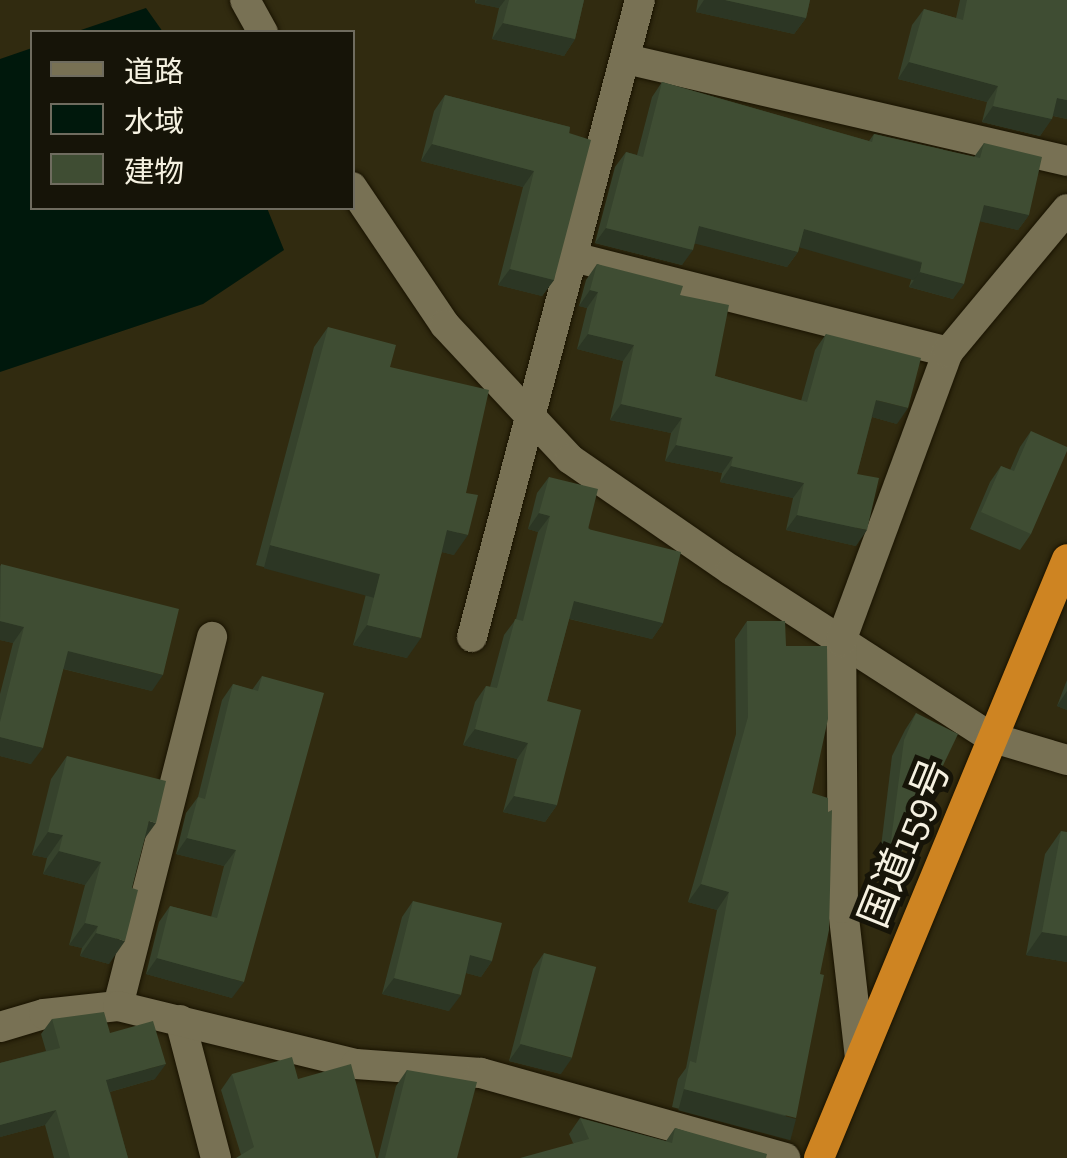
<!DOCTYPE html>
<html>
<head>
<meta charset="utf-8">
<style>
	body { margin:0 }
	#map { position:relative; width:1067px; height:1158px; overflow:hidden; background:#312b10; font-family:"Zilla Slab","Noto Sans JP",serif }
	div>[style] { position:absolute }
	.water>* { inset:0; background:#00180c }
	.roads { filter:drop-shadow(0 0 2px #191300) drop-shadow(0 0 2px #191300) }
	.minor>* { height:30px; margin:-15px; padding:0 15px; transform-origin:15px; border-radius:15px; background:#787154 }
	.secondary>* { height:30px; margin:-15px; padding:0 15px; transform-origin:15px; border-radius:15px; background:#787154 }
	.trunk>* { height:30px; margin:-15px; padding:0 15px; transform-origin:15px; border-radius:15px; background:#ce8422 }
	.wall>* { inset:0; background:#36422c }
	.shaded-wall>* { inset:0; background:#2c3624; transform-origin:0 0 }
	.building>* { inset:0; background:#3f4d33; transform-origin:0 0 }
	span { translate:-50% -50%; white-space:nowrap; text-align:center; line-height:1.15; -webkit-text-stroke:10px #161408; paint-order:stroke }
	.street-label { font-size:40px; color:#f5f1e1 }
	.legend { position:absolute; left:30px; top:30px; width:325px; height:180px; box-sizing:border-box; background:#161408; border:2px solid #6f6c5f; margin:0; padding:12px 18px; list-style:none; font-size:30px; color:#f5f1e1 }
	.legend li { display:flex; align-items:center; gap:20px; height:50px }
	.legend b { width:50px; border:2px solid #6f6c5f }
</style>
</head>
<body>
<div id="map">
	<div class="water">
		<div style="clip-path:polygon(146px 8px,163px 32px,75px 32px)"></div>
		<div style="clip-path:polygon(32px 48px,32px 208px,267px 208px,284px 250px,203px 304px,0 372px,0 59px)"></div>
	</div>
	<div class="roads">
		<div class="minor">
			<div style="left:245px;top:0;width:37px;rotate:61deg"></div>
			<div style="left:626px;top:59px;width:453px;rotate:13deg"></div>
			<div style="left:352px;top:187px;width:166px;rotate:56deg"></div>
			<div style="left:445px;top:325px;width:183px;rotate:47deg"></div>
			<div style="left:570px;top:459px;width:196px;rotate:34.6deg"></div>
			<div style="left:731px;top:570px;width:308px;rotate:32.8deg"></div>
			<div style="left:573px;top:257px;width:387px;rotate:14.2deg"></div>
			<div style="left:472px;top:637px;width:659px;rotate:-75.23deg"></div>
			<div style="left:118px;top:1006px;width:381px;rotate:-75.7deg"></div>
			<div style="left:180px;top:1020px;width:143px;rotate:75.4deg"></div>
			<div style="left:0;top:1027px;width:46px;rotate:-16.5deg"></div>
			<div style="left:44px;top:1014px;width:74px;rotate:-6.2deg"></div>
			<div style="left:118px;top:1006px;width:245px;rotate:13.7deg"></div>
			<div style="left:356px;top:1064px;width:125px;rotate:4.1deg"></div>
			<div style="left:481px;top:1073px;width:316px;rotate:15.6deg"></div>
			<div style="left:860px;top:1058px;width:151px;rotate:-96.5deg"></div>
			<div style="left:843px;top:908px;width:267px;rotate:-90.4deg"></div>
			<div style="left:841px;top:641px;width:308px;rotate:-69.7deg"></div>
			<div style="left:948px;top:352px;width:186px;rotate:-50.2deg"></div>
		</div>
		<div class="secondary">
			<div style="left:990px;top:737px;width:80px;rotate:16.6deg"></div>
		</div>
		<div class="trunk">
			<div style="left:819px;top:1158px;width:648px;rotate:-67.51deg"></div>
		</div>
	</div>
	<div class="wall">
		<div style="clip-path:polygon(475px 0,584px 0,575px 39px,564px 56px,492px 39px,499px 8px,475px 3px)"></div>
		<div style="clip-path:polygon(698px 0,810px 0,806px 18px,794px 34px,696px 12px)"></div>
		<div style="clip-path:polygon(960px 0,1067px 0,1067px 119px,1053px 116px,1040px 136px,982px 122px,987px 102px,898px 79px,912px 25px,924px 9px,956px 18px)"></div>
		<div style="clip-path:polygon(662px 82px,869px 141px,874px 134px,974px 157px,984px 143px,1029px 215px,1018px 230px,980px 221px,953px 299px,909px 287px,912px 277px,799px 246px,798px 252px,787px 267px,695px 243px,682px 265px,595px 243px,615px 167px,626px 152px,637px 155px,652px 97px)"></div>
		<div style="clip-path:polygon(445px 95px,570px 127px,554px 280px,542px 296px,498px 285px,523px 187px,421px 161px,434px 111px)"></div>
		<div style="clip-path:polygon(597px 264px,680px 295px,715px 376px,801px 401px,815px 350px,826px 334px,897px 424px,872px 417px,857px 474px,856px 546px,786px 530px,793px 498px,720px 482px,722px 473px,665px 461px,671px 433px,610px 420px,623px 361px,577px 349px,587px 308px,579px 306px,586px 280px)"></div>
		<div style="clip-path:polygon(328px 327px,390px 367px,466px 493px,454px 555px,442px 552px,407px 658px,353px 645px,366px 594px,256px 565px,314px 347px)"></div>
		<div style="clip-path:polygon(1031px 431px,1031px 534px,1020px 550px,970px 529px,990px 482px,1001px 466px,1010px 470px,1020px 447px)"></div>
		<div style="clip-path:polygon(549px 477px,663px 623px,652px 639px,569px 619px,547px 701px,557px 805px,545px 822px,503px 812px,517px 759px,463px 745px,475px 702px,486px 686px,490px 687px,504px 635px,516px 619px,538px 532px,528px 529px,537px 493px)"></div>
		<div style="clip-path:polygon(0 565px,152px 691px,63px 669px,31px 764px,0 756px,0 694px,13px 643px,0 640px)"></div>
		<div style="clip-path:polygon(747px 621px,786px 646px,812px 793px,784px 1136px,672px 1107px,678px 1079px,686px 1068px,717px 910px,688px 902px,736px 734px,735px 639px)"></div>
		<div style="clip-path:polygon(262px 676px,232px 998px,146px 974px,159px 922px,170px 906px,211px 917px,224px 866px,176px 854px,186px 813px,198px 797px,222px 700px,233px 684px,252px 690px)"></div>
		<div style="clip-path:polygon(1067px 680px,1067px 710px,1057px 706px)"></div>
		<div style="clip-path:polygon(916px 713px,895px 866px,883px 882px,877px 880px,892px 756px,905px 730px)"></div>
		<div style="clip-path:polygon(67px 756px,145px 838px,109px 964px,80px 956px,82px 948px,69px 945px,85px 885px,43px 874px,47px 858px,32px 855px,51px 779px)"></div>
		<div style="clip-path:polygon(1061px 831px,1067px 962px,1026px 955px,1045px 854px)"></div>
		<div style="clip-path:polygon(413px 901px,492px 961px,481px 977px,466px 973px,449px 1011px,382px 994px,402px 917px)"></div>
		<div style="clip-path:polygon(544px 953px,561px 1074px,509px 1061px,533px 969px)"></div>
		<div style="clip-path:polygon(52px 1019px,110px 1033px,155px 1079px,110px 1092px,128px 1158px,54px 1158px,45px 1125px,0 1137px,0 1063px,46px 1051px,41px 1034px)"></div>
		<div style="clip-path:polygon(407px 1070px,457px 1158px,378px 1158px,396px 1086px)"></div>
		<div style="clip-path:polygon(232px 1074px,298px 1079px,376px 1158px,241px 1155px,221px 1090px)"></div>
		<div style="clip-path:polygon(580px 1118px,666px 1141px,675px 1128px,766px 1158px,573px 1143px,569px 1134px)"></div>
	</div>
	<div class="shaded-wall">
		<div style="clip-path:polygon(477px 0,505px 0,499px 8px,475px 3px)"></div>
		<div style="clip-path:polygon(704px 0,725px 0,806px 18px,794px 34px,696px 12px)"></div>
		<div style="clip-path:polygon(503px 23px,575px 39px,564px 56px,492px 39px)"></div>
		<div style="clip-path:polygon(909px 62px,998px 86px,987px 102px,898px 79px)"></div>
		<div style="clip-path:polygon(1057px 98px,1067px 100px,1067px 119px,1045px 114px)"></div>
		<div style="clip-path:polygon(993px 106px,1052px 119px,1040px 136px,982px 122px)"></div>
		<div style="clip-path:polygon(432px 144px,534px 171px,523px 187px,421px 161px)"></div>
		<div style="clip-path:polygon(984px 205px,1029px 215px,1018px 230px,974px 220px)"></div>
		<div style="clip-path:polygon(699px 226px,798px 252px,787px 267px,689px 242px)"></div>
		<div style="clip-path:polygon(606px 228px,693px 250px,682px 265px,595px 243px)"></div>
		<div style="left:804px;top:229px;width:123px;height:19px;rotate:16deg"></div>
		<div style="clip-path:polygon(510px 269px,554px 280px,542px 296px,498px 285px)"></div>
		<div style="clip-path:polygon(920px 272px,964px 284px,953px 299px,909px 287px)"></div>
		<div style="clip-path:polygon(590px 290px,598px 292px,587px 308px,579px 306px)"></div>
		<div style="clip-path:polygon(588px 334px,634px 345px,623px 361px,577px 349px)"></div>
		<div style="clip-path:polygon(876px 400px,908px 408px,897px 424px,865px 415px)"></div>
		<div style="clip-path:polygon(621px 404px,682px 418px,671px 433px,610px 420px)"></div>
		<div style="clip-path:polygon(676px 445px,733px 457px,722px 473px,665px 461px)"></div>
		<div style="clip-path:polygon(731px 466px,804px 483px,793px 498px,720px 482px)"></div>
		<div style="clip-path:polygon(539px 513px,550px 516px,538px 532px,528px 529px)"></div>
		<div style="clip-path:polygon(797px 515px,867px 530px,856px 546px,786px 530px)"></div>
		<div style="clip-path:polygon(447px 530px,468px 535px,454px 555px,433px 550px)"></div>
		<div style="left:270px;top:545px;width:114px;height:24px;rotate:15deg"></div>
		<div style="clip-path:polygon(574px 601px,663px 623px,652px 639px,562px 617px)"></div>
		<div style="clip-path:polygon(0 621px,24px 627px,13px 643px,0 640px)"></div>
		<div style="clip-path:polygon(367px 625px,421px 638px,407px 658px,353px 645px)"></div>
		<div style="clip-path:polygon(68px 651px,163px 675px,152px 691px,56px 667px)"></div>
		<div style="clip-path:polygon(1067px 691px,1067px 710px,1057px 706px)"></div>
		<div style="clip-path:polygon(475px 729px,528px 743px,517px 759px,463px 745px)"></div>
		<div style="clip-path:polygon(0 737px,43px 748px,31px 764px,0 756px)"></div>
		<div style="clip-path:polygon(514px 796px,557px 805px,545px 822px,503px 812px)"></div>
		<div style="clip-path:polygon(149px 821px,156px 823px,140px 845px)"></div>
		<div style="clip-path:polygon(48px 832px,63px 835px,47px 858px,32px 855px)"></div>
		<div style="clip-path:polygon(187px 838px,236px 850px,224px 866px,176px 854px)"></div>
		<div style="clip-path:polygon(59px 851px,101px 862px,85px 885px,43px 874px)"></div>
		<div style="clip-path:polygon(888px 864px,895px 866px,883px 882px,877px 880px)"></div>
		<div style="clip-path:polygon(701px 884px,729px 892px,717px 910px,688px 902px)"></div>
		<div style="clip-path:polygon(85px 923px,98px 926px,82px 948px,69px 945px)"></div>
		<div style="clip-path:polygon(1042px 932px,1067px 936px,1067px 962px,1026px 955px)"></div>
		<div style="clip-path:polygon(96px 933px,125px 941px,109px 964px,80px 956px)"></div>
		<div style="clip-path:polygon(470px 955px,492px 961px,481px 977px,459px 971px)"></div>
		<div style="clip-path:polygon(157px 958px,244px 982px,232px 998px,146px 974px)"></div>
		<div style="clip-path:polygon(394px 978px,461px 995px,449px 1011px,382px 994px)"></div>
		<div style="clip-path:polygon(521px 1044px,572px 1058px,561px 1074px,509px 1061px)"></div>
		<div style="clip-path:polygon(166px 1064px,155px 1079px,95px 1096px,106px 1080px)"></div>
		<div style="left:684px;top:1089px;width:116px;height:22px;rotate:15deg"></div>
		<div style="clip-path:polygon(56px 1110px,45px 1125px,0 1137px,0 1125px)"></div>
	</div>
	<div class="building">
		<div style="clip-path:polygon(509px 0,584px 0,575px 39px,503px 23px)"></div>
		<div style="clip-path:polygon(725px 0,810px 0,806px 18px)"></div>
		<div style="clip-path:polygon(967px 0,1067px 0,1067px 100px,1057px 98px,1052px 119px,993px 106px,998px 86px,909px 62px,924px 9px,963px 20px)"></div>
		<div style="clip-path:polygon(662px 82px,872px 142px,874px 134px,980px 158px,984px 143px,1042px 157px,1029px 215px,984px 205px,964px 284px,920px 272px,922px 262px,804px 229px,798px 252px,699px 226px,693px 250px,606px 228px,626px 152px,643px 157px)"></div>
		<div style="clip-path:polygon(445px 95px,570px 127px,569px 133px,591px 140px,554px 280px,510px 269px,534px 171px,432px 144px)"></div>
		<div style="clip-path:polygon(597px 264px,683px 286px,680px 295px,729px 305px,715px 376px,807px 402px,826px 334px,921px 358px,908px 408px,876px 400px,857px 474px,879px 478px,867px 530px,797px 515px,804px 483px,731px 466px,733px 457px,676px 445px,682px 418px,621px 404px,634px 345px,588px 334px,598px 292px,590px 290px)"></div>
		<div style="clip-path:polygon(328px 327px,396px 345px,390px 367px,489px 390px,466px 493px,478px 495px,468px 535px,447px 530px,421px 638px,367px 625px,380px 574px,270px 545px)"></div>
		<div style="clip-path:polygon(1031px 431px,1067px 447px,1067px 451px,1031px 534px,981px 512px,1001px 466px,1014px 471px)"></div>
		<div style="clip-path:polygon(549px 477px,598px 489px,588px 529px,681px 552px,663px 623px,574px 601px,547px 701px,581px 710px,557px 805px,514px 796px,528px 743px,475px 729px,486px 686px,497px 688px,515px 619px,523px 621px,550px 516px,539px 513px)"></div>
		<div style="clip-path:polygon(1px 564px,179px 609px,163px 675px,68px 651px,43px 748px,0 737px,0 722px,24px 627px,0 621px)"></div>
		<div style="clip-path:polygon(747px 621px,785px 621px,786px 646px,827px 646px,828px 719px,812px 793px,828px 798px,828px 812px,832px 810px,829px 930px,820px 974px,824px 975px,796px 1118px,684px 1089px,690px 1061px,696px 1063px,729px 892px,701px 884px,748px 717px)"></div>
		<div style="clip-path:polygon(262px 676px,324px 693px,244px 982px,157px 958px,170px 906px,217px 918px,236px 850px,187px 838px,198px 797px,205px 799px,233px 684px,258px 691px)"></div>
		<div style="clip-path:polygon(916px 713px,958px 734px,895px 866px,888px 864px,904px 740px)"></div>
		<div style="clip-path:polygon(67px 756px,166px 781px,156px 823px,149px 821px,132px 888px,138px 890px,125px 941px,96px 933px,98px 926px,85px 923px,101px 862px,59px 851px,63px 835px,48px 832px)"></div>
		<div style="clip-path:polygon(1061px 831px,1067px 832px,1067px 936px,1042px 932px)"></div>
		<div style="clip-path:polygon(413px 901px,502px 923px,492px 961px,470px 955px,461px 995px,394px 978px)"></div>
		<div style="left:544px;top:953px;width:54px;height:94px;rotate:15deg"></div>
		<div style="clip-path:polygon(104px 1012px,110px 1033px,153px 1021px,166px 1064px,106px 1080px,128px 1158px,70px 1158px,56px 1110px,0 1125px,0 1063px,60px 1048px,52px 1019px)"></div>
		<div style="clip-path:polygon(292px 1057px,298px 1079px,351px 1064px,376px 1158px,236px 1158px,254px 1147px,232px 1074px)"></div>
		<div style="clip-path:polygon(407px 1070px,477px 1082px,457px 1158px,385px 1158px)"></div>
		<div style="clip-path:polygon(580px 1118px,672px 1143px,675px 1128px,767px 1154px,766px 1158px,520px 1158px,589px 1139px)"></div>
	</div>
	<div class="street-label">
		<span style="left:904px;top:843px;rotate:-68deg">国道159号</span>
	</div>
	<ul class="legend">
	<li><b style="height:12px;background:#787154"></b>道路</li>
	<li><b style="height:28px;background:#00180c"></b>水域</li>
	<li><b style="height:28px;background:#3f4d33"></b>建物</li>
	</ul>
</div>
</body>
</html>
